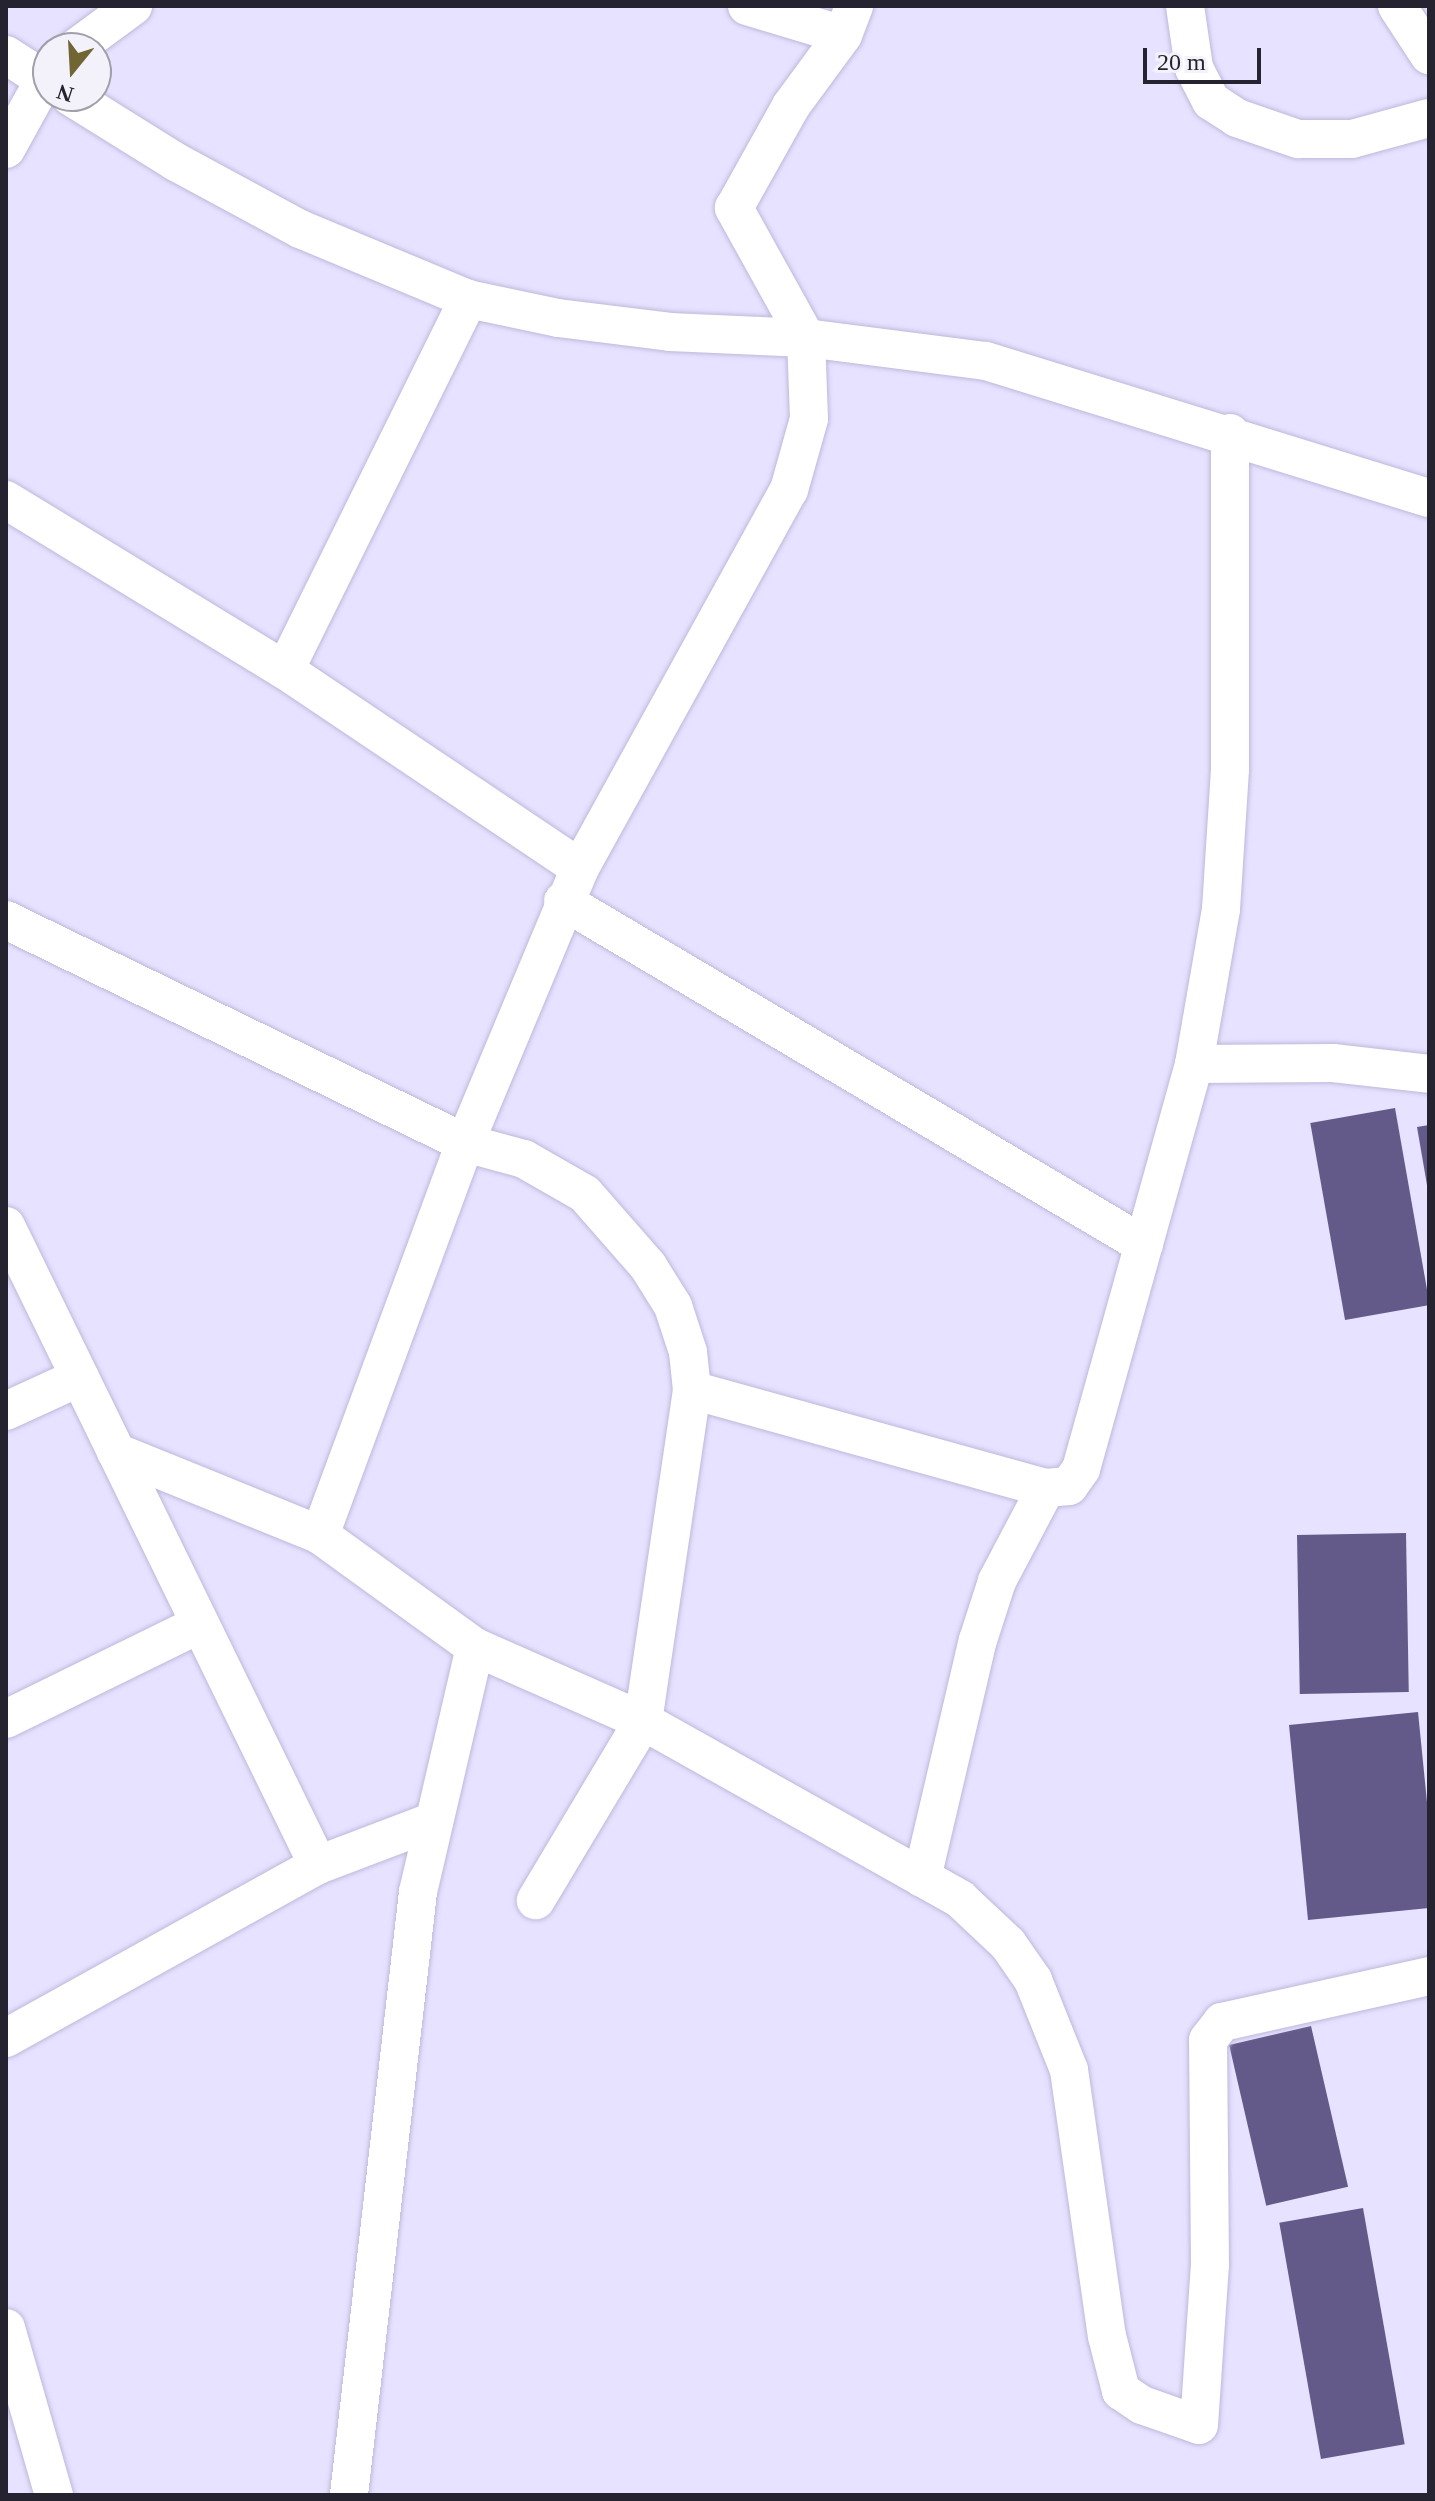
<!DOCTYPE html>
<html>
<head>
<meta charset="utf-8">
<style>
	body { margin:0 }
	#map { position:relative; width:1435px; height:2501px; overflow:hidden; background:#e7e2ff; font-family:Georgia,serif }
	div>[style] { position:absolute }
	.building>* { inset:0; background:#645a8a; transform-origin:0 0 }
	.roads { filter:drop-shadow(0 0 2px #beb8db) drop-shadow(0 0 2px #beb8db) }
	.minor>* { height:38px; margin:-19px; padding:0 19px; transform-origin:19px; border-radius:19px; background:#fff }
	span { translate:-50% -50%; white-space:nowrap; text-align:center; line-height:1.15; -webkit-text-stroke:8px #f3f2fa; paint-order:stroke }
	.frame { position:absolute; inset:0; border:8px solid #262331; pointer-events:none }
	.north { position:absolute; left:32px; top:32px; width:80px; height:80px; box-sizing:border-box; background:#f3f2fa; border:2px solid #a19faa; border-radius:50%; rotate:198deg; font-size:22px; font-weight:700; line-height:32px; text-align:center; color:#262331 }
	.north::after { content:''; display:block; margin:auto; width:28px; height:36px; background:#716633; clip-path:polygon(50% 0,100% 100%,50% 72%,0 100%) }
	.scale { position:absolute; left:1143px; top:48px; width:118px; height:36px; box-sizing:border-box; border:4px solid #262331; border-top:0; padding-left:10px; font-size:24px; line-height:28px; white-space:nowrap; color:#262331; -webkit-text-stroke:6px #f3f2fa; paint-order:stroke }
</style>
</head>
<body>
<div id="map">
	<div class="building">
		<div style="left:1395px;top:1108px;width:200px;height:86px;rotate:80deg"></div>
		<div style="clip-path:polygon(1429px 1125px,1429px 1185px,1427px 1185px,1417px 1127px)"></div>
		<div style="left:1406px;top:1533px;width:159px;height:109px;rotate:89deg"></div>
		<div style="clip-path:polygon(1418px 1712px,1429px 1822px,1429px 1908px,1308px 1920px,1289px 1725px)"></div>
		<div style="left:1311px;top:2026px;width:165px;height:84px;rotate:77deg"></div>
		<div style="left:1363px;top:2208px;width:240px;height:85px;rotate:80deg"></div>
	</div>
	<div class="roads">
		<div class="minor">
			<div style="left:747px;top:6px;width:100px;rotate:16.8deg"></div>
			<div style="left:843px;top:35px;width:31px;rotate:-69deg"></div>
			<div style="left:1185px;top:6px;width:63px;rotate:81.7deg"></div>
			<div style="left:1194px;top:68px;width:37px;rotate:63deg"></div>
			<div style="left:1211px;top:101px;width:31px;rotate:33deg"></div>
			<div style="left:1237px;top:118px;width:65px;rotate:19deg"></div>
			<div style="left:1298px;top:139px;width:54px"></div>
			<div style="left:1352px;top:139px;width:80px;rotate:-15.3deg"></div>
			<div style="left:1397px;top:6px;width:59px;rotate:56.9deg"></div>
			<div style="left:76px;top:48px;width:71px;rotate:-36.4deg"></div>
			<div style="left:6px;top:55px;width:50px;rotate:32.7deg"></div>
			<div style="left:70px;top:96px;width:125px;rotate:31.9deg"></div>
			<div style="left:176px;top:162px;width:141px;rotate:28.4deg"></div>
			<div style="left:300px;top:229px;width:182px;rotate:22.6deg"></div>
			<div style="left:468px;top:299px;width:92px;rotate:11.9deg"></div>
			<div style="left:558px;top:318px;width:113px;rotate:7.1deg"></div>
			<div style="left:670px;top:332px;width:136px;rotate:2.5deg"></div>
			<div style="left:806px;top:338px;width:181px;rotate:7.3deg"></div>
			<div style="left:986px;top:361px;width:464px;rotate:17.2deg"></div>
			<div style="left:6px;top:149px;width:87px;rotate:-61.1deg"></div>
			<div style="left:6px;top:500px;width:327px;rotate:31.4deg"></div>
			<div style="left:285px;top:670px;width:355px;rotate:33.9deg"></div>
			<div style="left:580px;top:868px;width:298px;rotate:112.7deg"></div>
			<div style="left:465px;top:1143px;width:61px;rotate:15.2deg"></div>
			<div style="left:524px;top:1159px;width:70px;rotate:29.8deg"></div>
			<div style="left:585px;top:1194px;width:96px;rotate:48.8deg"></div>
			<div style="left:648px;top:1266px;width:47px;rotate:58deg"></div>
			<div style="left:673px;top:1306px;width:48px;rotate:71.9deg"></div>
			<div style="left:688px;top:1352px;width:38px;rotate:84deg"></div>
			<div style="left:692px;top:1390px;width:335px;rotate:98.4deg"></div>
			<div style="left:643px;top:1721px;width:209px;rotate:120.9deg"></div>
			<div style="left:285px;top:670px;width:414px;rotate:-63.7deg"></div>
			<div style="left:580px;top:868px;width:432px;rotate:-61.1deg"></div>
			<div style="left:789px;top:490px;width:74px;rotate:-74.3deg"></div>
			<div style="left:809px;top:419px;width:81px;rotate:-92.1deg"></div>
			<div style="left:806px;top:338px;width:149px;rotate:-119deg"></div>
			<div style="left:734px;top:208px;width:117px;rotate:-60.8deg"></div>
			<div style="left:791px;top:106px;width:88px;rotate:-53.8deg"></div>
			<div style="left:563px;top:901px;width:675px;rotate:30.63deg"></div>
			<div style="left:6px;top:920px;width:510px;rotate:25.91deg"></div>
			<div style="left:465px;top:1143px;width:418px;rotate:110.3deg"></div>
			<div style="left:1194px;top:1064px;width:139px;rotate:-0.4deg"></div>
			<div style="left:1333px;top:1063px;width:97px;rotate:6.5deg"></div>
			<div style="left:6px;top:1226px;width:711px;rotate:63.98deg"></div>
			<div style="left:318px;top:1865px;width:357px;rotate:151deg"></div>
			<div style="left:692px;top:1390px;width:367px;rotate:15.5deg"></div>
			<div style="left:1046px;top:1488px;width:23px;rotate:-5deg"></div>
			<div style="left:1069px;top:1486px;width:21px;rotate:-55deg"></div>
			<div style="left:1081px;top:1469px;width:420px;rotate:-74.4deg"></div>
			<div style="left:1194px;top:1064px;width:157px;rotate:-80.1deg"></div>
			<div style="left:1221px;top:909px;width:140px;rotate:-86.3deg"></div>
			<div style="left:1230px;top:769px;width:336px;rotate:-90deg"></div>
			<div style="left:6px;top:1411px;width:81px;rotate:-24.7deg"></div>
			<div style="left:116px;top:1452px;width:220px;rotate:22.1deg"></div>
			<div style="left:320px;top:1535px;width:191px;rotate:35.9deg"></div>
			<div style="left:475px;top:1647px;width:252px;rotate:103.1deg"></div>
			<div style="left:418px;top:1892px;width:607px;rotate:96.53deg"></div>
			<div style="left:475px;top:1647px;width:184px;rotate:23.8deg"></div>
			<div style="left:643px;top:1721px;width:364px;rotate:29.3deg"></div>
			<div style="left:960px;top:1899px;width:66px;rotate:43.2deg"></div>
			<div style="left:1008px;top:1944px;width:44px;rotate:55.2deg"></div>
			<div style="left:1033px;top:1980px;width:97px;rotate:68.2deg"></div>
			<div style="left:1069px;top:2070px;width:269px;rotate:81.9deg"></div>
			<div style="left:1107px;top:2336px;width:57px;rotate:75.7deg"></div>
			<div style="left:1121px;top:2391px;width:25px;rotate:34deg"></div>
			<div style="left:1142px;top:2405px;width:60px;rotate:19.3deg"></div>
			<div style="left:1199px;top:2425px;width:160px;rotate:-86.1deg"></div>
			<div style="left:1210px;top:2265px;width:225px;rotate:-90.5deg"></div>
			<div style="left:1208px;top:2040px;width:23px;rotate:-52deg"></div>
			<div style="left:1222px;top:2022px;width:212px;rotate:-12.5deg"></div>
			<div style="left:6px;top:1719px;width:216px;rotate:-26.1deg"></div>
			<div style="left:318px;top:1865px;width:124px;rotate:-20.8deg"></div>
			<div style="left:922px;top:1878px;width:244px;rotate:-76.8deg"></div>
			<div style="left:978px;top:1640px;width:62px;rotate:-72.1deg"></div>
			<div style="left:997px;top:1581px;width:105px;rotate:-62.2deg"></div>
			<div style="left:6px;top:2328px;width:174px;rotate:74deg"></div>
		</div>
	</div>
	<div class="frame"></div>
	<div class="north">N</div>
	<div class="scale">20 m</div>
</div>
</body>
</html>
